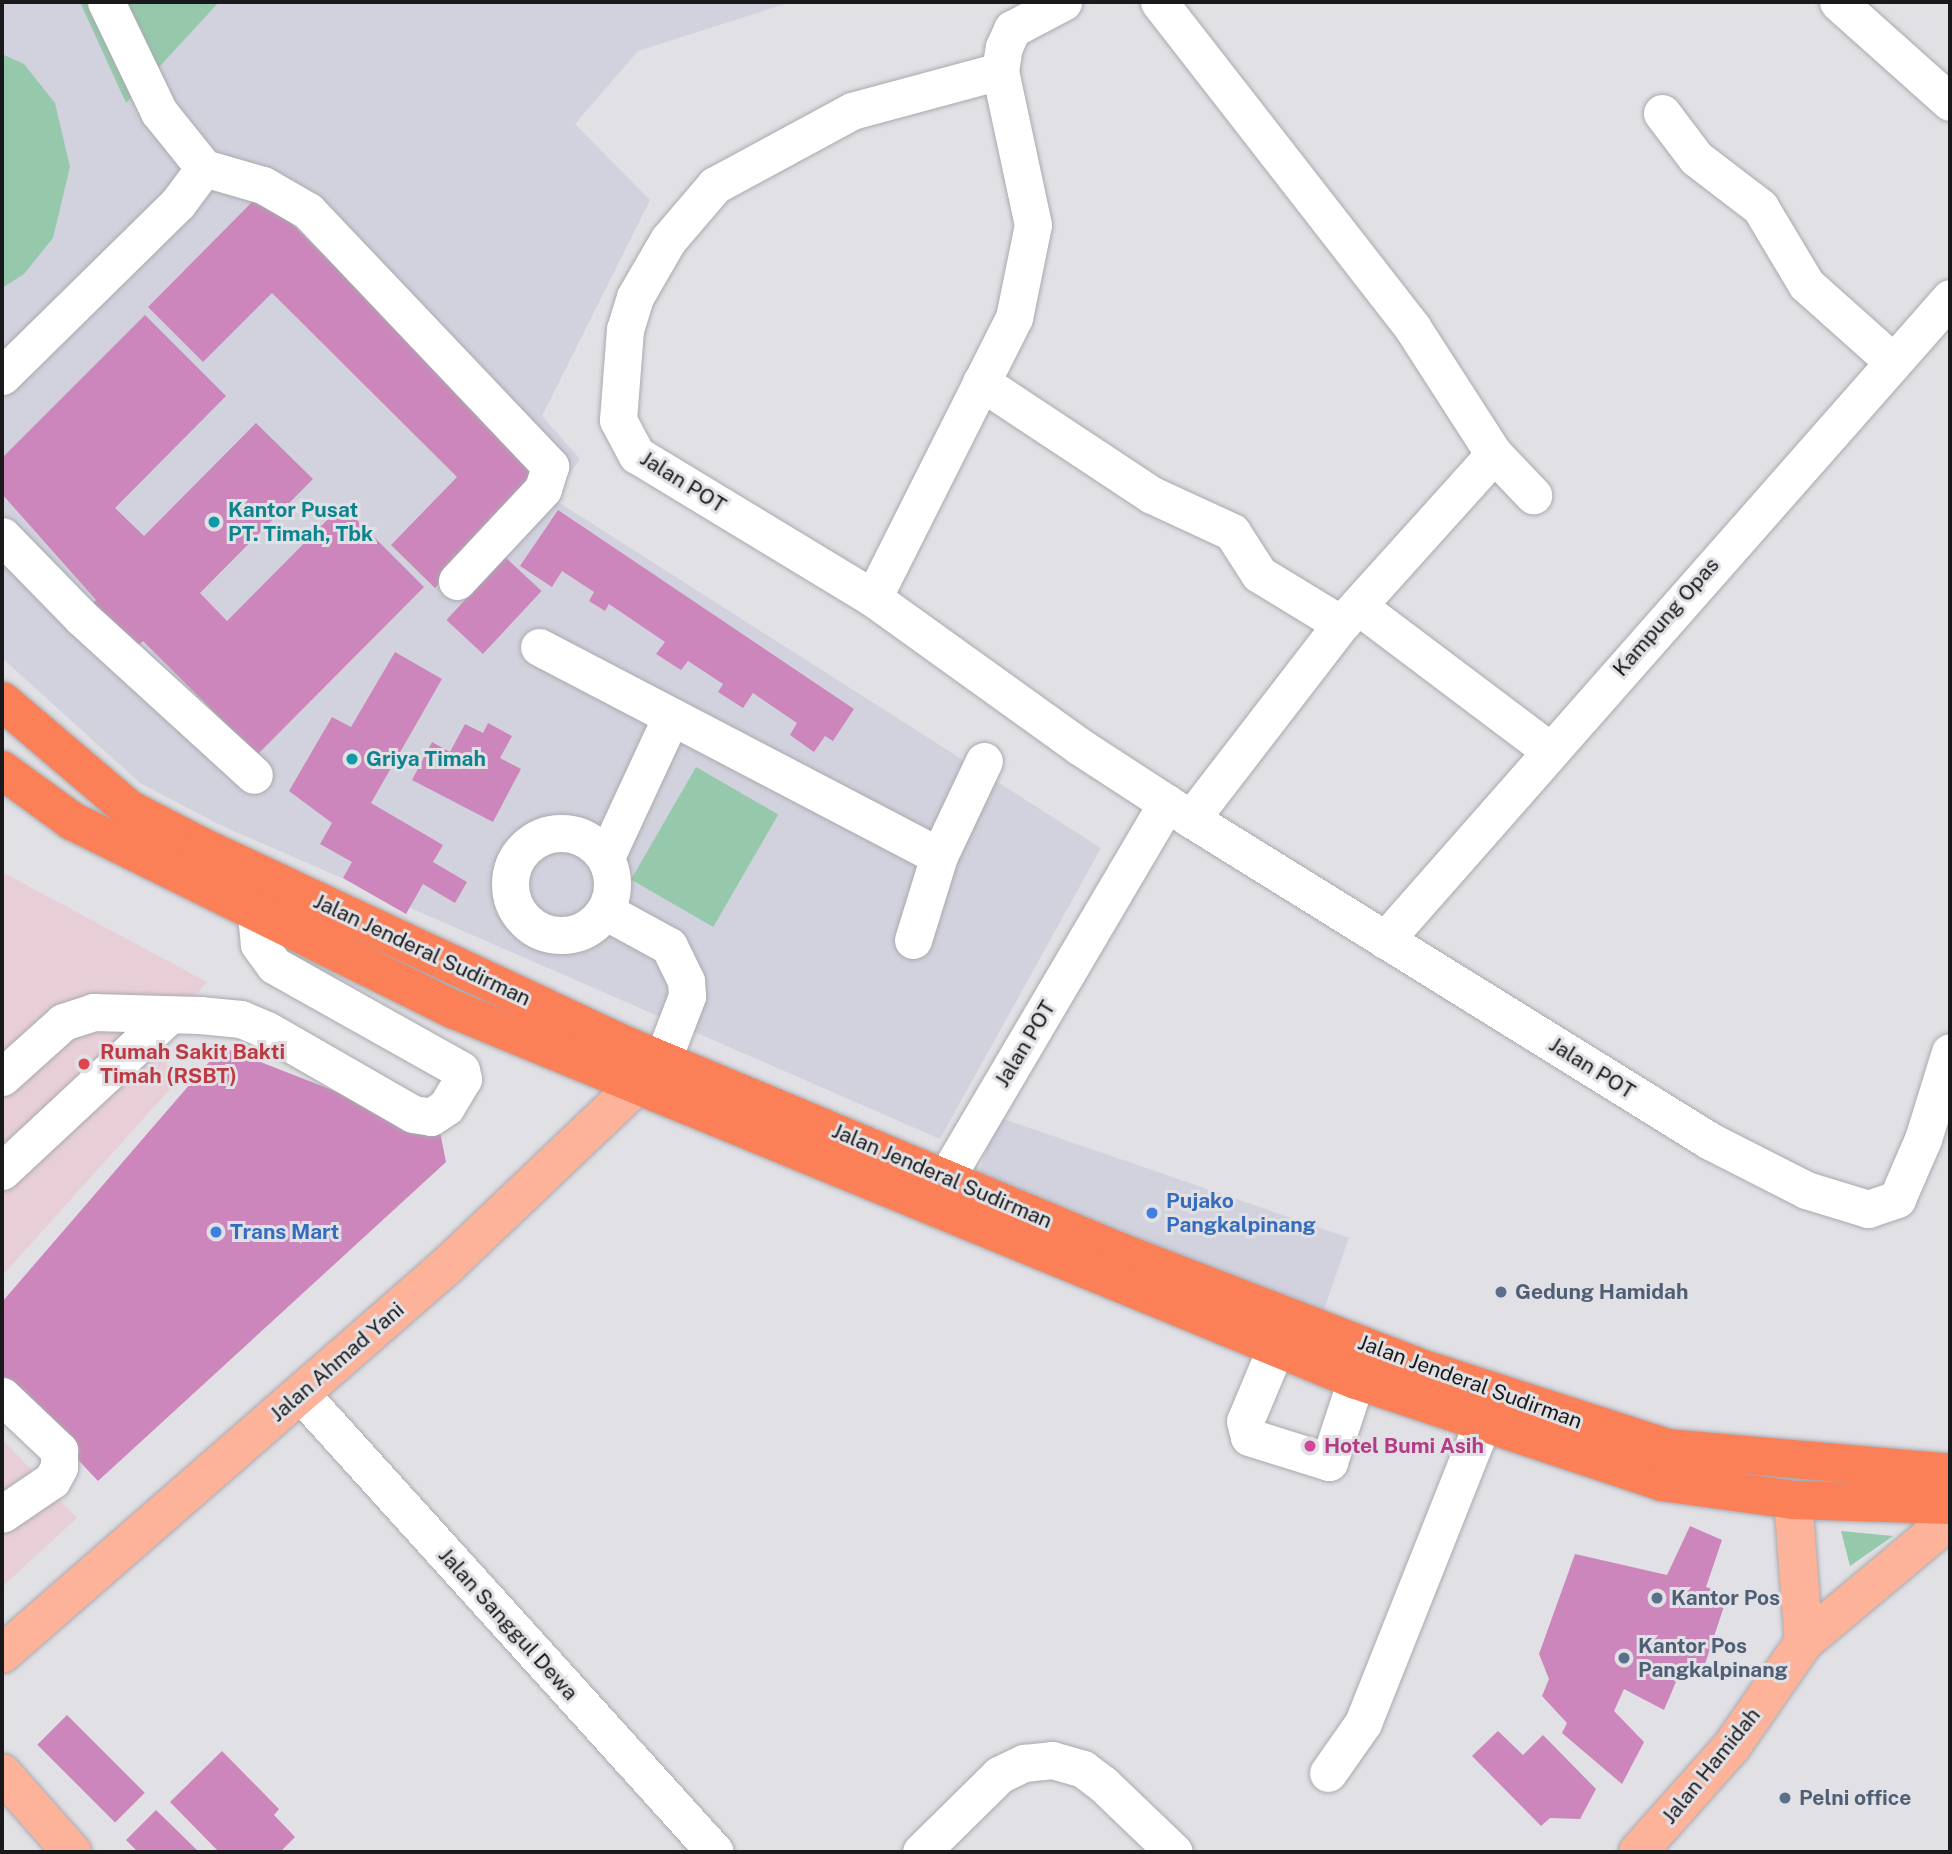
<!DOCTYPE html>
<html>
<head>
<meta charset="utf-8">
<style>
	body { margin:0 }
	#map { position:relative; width:1952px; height:1854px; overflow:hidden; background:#e0e0e5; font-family:"Public Sans",sans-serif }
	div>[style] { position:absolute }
	.built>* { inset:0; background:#d2d2df; transform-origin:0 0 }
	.medical>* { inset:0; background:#e8cfd7 }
	.green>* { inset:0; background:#96c9ac; transform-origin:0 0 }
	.building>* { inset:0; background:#cd86bb; transform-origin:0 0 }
	.roads { filter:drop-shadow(0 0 2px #a9a9ae) drop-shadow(0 0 2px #a9a9ae) }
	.minor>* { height:37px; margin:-18.5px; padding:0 18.5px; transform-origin:18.5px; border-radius:18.5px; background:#fff }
	.minor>.ring { margin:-18.5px; padding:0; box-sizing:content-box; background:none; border:37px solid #fff; border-radius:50% }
	.major>* { height:38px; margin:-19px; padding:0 19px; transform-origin:19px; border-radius:19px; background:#fdb29a }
	.highway>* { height:38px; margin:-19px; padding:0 19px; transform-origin:19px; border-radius:19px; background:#fb7f57 }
	.dots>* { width:19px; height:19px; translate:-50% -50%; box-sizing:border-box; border:4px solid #e0e0e5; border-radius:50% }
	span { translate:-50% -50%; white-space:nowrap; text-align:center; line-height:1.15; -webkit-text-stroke:6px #e0e0e5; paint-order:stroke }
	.street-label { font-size:21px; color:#19191b }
	.culture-label { font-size:21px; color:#0d838f; font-weight:700 }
	.left { translate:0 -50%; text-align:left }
	.health-label { font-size:21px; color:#be3a42; font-weight:700 }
	.shop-label { font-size:21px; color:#366cbe; font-weight:700 }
	.service-label { font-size:21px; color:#4e5e75; font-weight:700 }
	.hotel-label { font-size:21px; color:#b23c85; font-weight:700 }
	.frame { position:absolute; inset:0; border:4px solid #19191b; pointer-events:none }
</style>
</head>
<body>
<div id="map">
	<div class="built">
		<div style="clip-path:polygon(2px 2px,791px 2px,638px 51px,575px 124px,650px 200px,542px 416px,580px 459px,552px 498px,1101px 848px,940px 1139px,220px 825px,140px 783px,2px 658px)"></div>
		<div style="left:998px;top:1117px;width:371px;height:88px;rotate:19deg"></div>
	</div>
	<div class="medical">
		<div style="clip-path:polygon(2px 872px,207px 982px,152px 1047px,179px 1079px,2px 1276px)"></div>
		<div style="clip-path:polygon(2px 1439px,77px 1518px,2px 1587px)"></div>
	</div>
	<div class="green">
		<div style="clip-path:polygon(80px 2px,219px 2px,126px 103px)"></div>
		<div style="clip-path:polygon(2px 54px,24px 64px,55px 103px,70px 167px,53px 238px,24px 274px,2px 288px)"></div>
		<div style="left:696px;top:767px;width:95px;height:130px;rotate:30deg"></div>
		<div style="clip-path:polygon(1841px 1531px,1893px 1536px,1850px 1566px)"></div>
	</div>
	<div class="building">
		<div style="clip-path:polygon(261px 193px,546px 476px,435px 588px,391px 545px,457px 477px,272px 293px,203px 362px,148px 307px)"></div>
		<div style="clip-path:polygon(145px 315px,226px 396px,115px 508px,144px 536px,256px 423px,313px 479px,200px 593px,227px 621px,342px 505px,424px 587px,257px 755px,143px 641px,128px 655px,84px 612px,96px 600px,2px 494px,2px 458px)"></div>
		<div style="clip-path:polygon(558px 510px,854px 709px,833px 741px,825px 736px,814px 752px,790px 735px,797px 723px,753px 693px,743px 708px,718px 692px,723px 684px,688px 661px,681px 670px,656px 654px,665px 642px,609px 604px,605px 611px,589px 601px,594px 592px,562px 571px,552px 587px,520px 566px)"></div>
		<div style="left:505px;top:557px;width:50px;height:86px;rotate:43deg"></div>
		<div style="clip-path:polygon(395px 652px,442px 679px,371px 803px,443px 845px,433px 862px,467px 882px,455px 903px,423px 884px,406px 914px,343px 878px,352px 862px,320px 844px,332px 823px,289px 791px,332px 717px,351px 727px)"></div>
		<div style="clip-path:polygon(488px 723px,512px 736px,500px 758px,521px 769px,493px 822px,412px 780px,432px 742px,450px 752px,465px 724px,483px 733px)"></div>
		<div style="clip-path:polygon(222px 1047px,440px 1132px,446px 1162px,98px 1481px,2px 1379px,2px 1302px)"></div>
		<div style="clip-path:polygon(1690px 1526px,1722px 1540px,1706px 1587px,1728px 1594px,1704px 1667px,1684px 1663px,1664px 1710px,1624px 1689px,1614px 1711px,1644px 1742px,1622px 1784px,1562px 1733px,1567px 1723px,1542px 1696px,1549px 1679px,1539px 1654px,1575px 1554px,1667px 1575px)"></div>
		<div style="left:67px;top:1715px;width:110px;height:42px;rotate:45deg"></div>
		<div style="clip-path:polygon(1498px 1731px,1523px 1755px,1543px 1735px,1596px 1789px,1580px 1819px,1550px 1818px,1541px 1826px,1472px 1756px)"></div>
		<div style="clip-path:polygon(222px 1751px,279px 1809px,274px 1815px,295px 1837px,280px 1852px,219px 1852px,170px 1802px)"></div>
		<div style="clip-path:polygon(156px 1810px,199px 1852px,138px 1852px,126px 1840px)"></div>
	</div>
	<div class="roads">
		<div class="minor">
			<div style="left:1159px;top:2px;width:412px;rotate:52.1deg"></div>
			<div style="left:1412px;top:327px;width:151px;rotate:57.2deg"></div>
			<div style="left:1494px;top:454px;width:57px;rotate:46.4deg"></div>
			<div style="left:1838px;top:2px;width:150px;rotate:41.8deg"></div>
			<div style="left:1000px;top:71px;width:153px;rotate:164.9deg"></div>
			<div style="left:852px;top:111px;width:156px;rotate:151.6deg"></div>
			<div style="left:715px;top:185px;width:72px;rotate:130.5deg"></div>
			<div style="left:668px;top:240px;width:66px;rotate:120.1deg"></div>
			<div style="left:635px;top:297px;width:34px;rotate:107deg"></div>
			<div style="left:625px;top:329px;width:91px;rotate:94.4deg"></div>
			<div style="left:618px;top:420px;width:40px;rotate:62deg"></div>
			<div style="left:637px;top:455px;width:276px;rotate:31.2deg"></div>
			<div style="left:873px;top:598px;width:254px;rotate:35.7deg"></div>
			<div style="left:1079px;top:746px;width:134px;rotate:33.1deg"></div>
			<div style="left:1191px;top:819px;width:611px;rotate:31.82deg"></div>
			<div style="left:1710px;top:1141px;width:108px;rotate:27deg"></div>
			<div style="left:1806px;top:1190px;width:65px;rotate:17deg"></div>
			<div style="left:1868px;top:1209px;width:31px;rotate:-19deg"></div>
			<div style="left:1897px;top:1199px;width:65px;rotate:-66.6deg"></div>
			<div style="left:1923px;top:1139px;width:91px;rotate:-72.8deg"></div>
			<div style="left:1662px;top:113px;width:56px;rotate:52.9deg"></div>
			<div style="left:1696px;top:158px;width:81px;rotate:37.4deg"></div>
			<div style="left:1760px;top:207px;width:90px;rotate:59.1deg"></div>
			<div style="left:1806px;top:284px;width:115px;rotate:41.8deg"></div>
			<div style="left:204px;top:168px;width:61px;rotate:16.1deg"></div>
			<div style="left:263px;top:185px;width:52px;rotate:30deg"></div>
			<div style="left:308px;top:211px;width:352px;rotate:46.5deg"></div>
			<div style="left:550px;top:466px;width:24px;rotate:107deg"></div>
			<div style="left:543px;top:489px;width:126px;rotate:133.1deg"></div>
			<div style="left:2px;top:376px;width:247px;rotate:-44.5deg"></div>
			<div style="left:178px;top:203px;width:44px;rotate:-53.4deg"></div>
			<div style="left:204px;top:168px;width:72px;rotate:-128.8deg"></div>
			<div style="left:159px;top:112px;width:122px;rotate:-115.7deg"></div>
			<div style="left:981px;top:382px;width:205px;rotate:33.5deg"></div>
			<div style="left:1152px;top:495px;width:88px;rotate:24.8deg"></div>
			<div style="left:1232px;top:532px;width:50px;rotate:57.3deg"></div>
			<div style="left:1259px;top:574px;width:96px;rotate:31.4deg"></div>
			<div style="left:1341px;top:624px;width:246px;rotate:127.6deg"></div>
			<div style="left:2px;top:536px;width:113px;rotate:45.7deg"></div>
			<div style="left:81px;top:617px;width:234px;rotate:42.4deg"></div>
			<div style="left:873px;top:598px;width:313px;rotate:-63.3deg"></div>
			<div style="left:1014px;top:318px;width:95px;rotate:-78.5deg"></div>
			<div style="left:1033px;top:225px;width:157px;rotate:-102.1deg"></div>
			<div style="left:1000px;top:71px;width:24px;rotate:-81deg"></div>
			<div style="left:1004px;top:47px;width:20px;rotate:-66deg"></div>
			<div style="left:1012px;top:29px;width:58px;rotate:-27.9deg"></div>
			<div style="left:1358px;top:606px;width:239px;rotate:37deg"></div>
			<div style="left:1342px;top:623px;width:227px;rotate:-48deg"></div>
			<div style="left:539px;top:647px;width:451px;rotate:27.6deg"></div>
			<div class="ring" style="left:510px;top:833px;width:65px;height:65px"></div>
			<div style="left:606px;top:857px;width:154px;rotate:-65.1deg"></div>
			<div style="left:605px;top:911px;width:73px;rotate:28.7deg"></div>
			<div style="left:669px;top:946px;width:39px;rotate:64deg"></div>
			<div style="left:686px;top:981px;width:15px;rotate:86deg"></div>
			<div style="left:687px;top:996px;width:70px;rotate:111deg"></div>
			<div style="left:913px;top:940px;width:88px;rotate:-72.8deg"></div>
			<div style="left:939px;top:856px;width:105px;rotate:-64.7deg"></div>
			<div style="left:1385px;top:940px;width:855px;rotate:-48.65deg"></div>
			<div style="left:2px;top:1077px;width:82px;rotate:-42deg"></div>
			<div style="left:63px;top:1022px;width:32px;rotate:-18deg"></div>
			<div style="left:93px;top:1012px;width:107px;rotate:1.6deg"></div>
			<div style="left:200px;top:1015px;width:41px;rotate:5.6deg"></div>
			<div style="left:241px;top:1019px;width:28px;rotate:23deg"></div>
			<div style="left:267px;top:1030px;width:168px;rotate:29.9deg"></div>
			<div style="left:413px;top:1114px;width:18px;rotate:9deg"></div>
			<div style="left:431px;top:1117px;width:18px;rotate:-34deg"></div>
			<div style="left:446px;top:1107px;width:33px;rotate:-59deg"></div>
			<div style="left:463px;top:1079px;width:9px;rotate:-103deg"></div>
			<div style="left:461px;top:1070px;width:214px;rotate:-150.7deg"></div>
			<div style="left:274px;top:965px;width:26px;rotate:-126deg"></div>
			<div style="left:259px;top:944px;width:30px;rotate:-96deg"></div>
			<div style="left:2px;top:1171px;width:227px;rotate:-43deg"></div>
			<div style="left:947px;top:1176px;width:433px;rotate:-59.5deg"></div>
			<div style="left:1277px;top:1345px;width:82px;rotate:112.8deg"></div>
			<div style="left:1245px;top:1421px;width:16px;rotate:76deg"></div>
			<div style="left:1249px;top:1437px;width:84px;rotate:17.4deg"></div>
			<div style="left:1329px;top:1462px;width:86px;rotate:-71.8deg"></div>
			<div style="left:301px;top:1394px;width:617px;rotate:47.89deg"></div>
			<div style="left:2px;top:1396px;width:79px;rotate:43.5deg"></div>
			<div style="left:59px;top:1450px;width:17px;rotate:90deg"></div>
			<div style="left:59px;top:1467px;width:15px;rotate:118deg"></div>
			<div style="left:52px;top:1480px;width:60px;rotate:145.8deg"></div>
			<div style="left:1328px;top:1773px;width:61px;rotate:-55deg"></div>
			<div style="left:1363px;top:1723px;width:322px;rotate:-68.3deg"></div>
			<div style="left:921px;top:1852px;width:110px;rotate:-44.6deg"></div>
			<div style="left:999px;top:1775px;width:28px;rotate:-26deg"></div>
			<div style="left:1024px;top:1763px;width:28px;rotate:-6deg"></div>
			<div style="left:1052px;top:1760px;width:32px;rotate:16deg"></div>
			<div style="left:1083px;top:1769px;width:25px;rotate:37deg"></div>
			<div style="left:1103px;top:1784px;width:98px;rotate:43.8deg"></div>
		</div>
		<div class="major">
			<div style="left:1793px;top:1500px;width:142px;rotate:85.6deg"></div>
			<div style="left:2px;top:1654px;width:592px;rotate:-41.09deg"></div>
			<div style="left:448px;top:1265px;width:291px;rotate:-43.6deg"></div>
			<div style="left:2px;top:1773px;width:106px;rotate:48.5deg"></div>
			<div style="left:1638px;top:1852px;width:142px;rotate:-48.4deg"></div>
			<div style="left:1732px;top:1746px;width:126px;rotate:-55.3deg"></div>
			<div style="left:1804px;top:1642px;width:190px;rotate:-39.9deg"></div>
		</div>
		<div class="highway">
			<div style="left:2px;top:701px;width:167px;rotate:40.4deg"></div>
			<div style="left:129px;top:809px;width:82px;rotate:27.5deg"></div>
			<div style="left:202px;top:847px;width:467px;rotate:25.1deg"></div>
			<div style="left:625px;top:1045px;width:537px;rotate:22.69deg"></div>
			<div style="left:1120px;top:1252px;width:322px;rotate:21.1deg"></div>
			<div style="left:1420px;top:1368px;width:260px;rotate:17.9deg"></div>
			<div style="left:1667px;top:1448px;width:284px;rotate:5deg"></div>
			<div style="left:2px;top:770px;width:87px;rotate:36.1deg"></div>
			<div style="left:72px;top:821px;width:427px;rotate:26.3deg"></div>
			<div style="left:455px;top:1010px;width:974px;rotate:22.33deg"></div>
			<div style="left:1356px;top:1380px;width:323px;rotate:18.4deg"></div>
			<div style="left:1662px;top:1482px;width:132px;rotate:7.8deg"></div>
			<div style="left:1793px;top:1500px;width:157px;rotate:1.8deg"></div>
		</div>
	</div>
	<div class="dots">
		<div style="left:214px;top:522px;background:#0f9aa8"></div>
		<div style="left:352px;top:759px;background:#0f9aa8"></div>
		<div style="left:84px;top:1064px;background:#e0444e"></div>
		<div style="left:1152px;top:1213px;background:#3f7fe0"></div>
		<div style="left:216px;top:1232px;background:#3f7fe0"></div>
		<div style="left:1501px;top:1292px;background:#5c6f8a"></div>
		<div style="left:1310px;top:1446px;background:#d1479c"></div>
		<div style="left:1657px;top:1598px;background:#5c6f8a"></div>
		<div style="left:1624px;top:1658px;background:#5c6f8a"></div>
		<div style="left:1785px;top:1798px;background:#5c6f8a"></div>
	</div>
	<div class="street-label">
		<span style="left:683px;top:482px;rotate:32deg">Jalan POT</span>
		<span style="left:1666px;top:617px;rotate:-49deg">Kampung Opas</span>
		<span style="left:422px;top:950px;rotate:25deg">Jalan Jenderal Sudirman</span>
		<span style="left:1025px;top:1044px;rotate:-59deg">Jalan POT</span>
		<span style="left:1592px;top:1068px;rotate:32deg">Jalan POT</span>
		<span style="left:942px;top:1176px;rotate:23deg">Jalan Jenderal Sudirman</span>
		<span style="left:337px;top:1362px;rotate:-41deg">Jalan Ahmad Yani</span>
		<span style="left:1470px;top:1382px;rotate:20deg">Jalan Jenderal Sudirman</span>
		<span style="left:508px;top:1624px;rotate:48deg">Jalan Sanggul Dewa</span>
		<span style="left:1711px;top:1766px;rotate:-51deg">Jalan Hamidah</span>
	</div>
	<div class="culture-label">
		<span class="left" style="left:228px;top:522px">Kantor Pusat<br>PT. Timah, Tbk</span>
		<span class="left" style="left:366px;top:759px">Griya Timah</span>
	</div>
	<div class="health-label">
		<span class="left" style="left:100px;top:1064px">Rumah Sakit Bakti<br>Timah (RSBT)</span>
	</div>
	<div class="shop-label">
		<span class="left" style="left:1166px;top:1213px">Pujako<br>Pangkalpinang</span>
		<span class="left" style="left:230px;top:1232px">Trans Mart</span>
	</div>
	<div class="service-label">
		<span class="left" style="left:1515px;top:1292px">Gedung Hamidah</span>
		<span class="left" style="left:1671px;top:1598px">Kantor Pos</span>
		<span class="left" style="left:1638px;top:1658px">Kantor Pos<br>Pangkalpinang</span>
		<span class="left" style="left:1799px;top:1798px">Pelni office</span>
	</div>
	<div class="hotel-label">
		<span class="left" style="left:1324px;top:1446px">Hotel Bumi Asih</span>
	</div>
	<div class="frame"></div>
</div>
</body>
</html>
